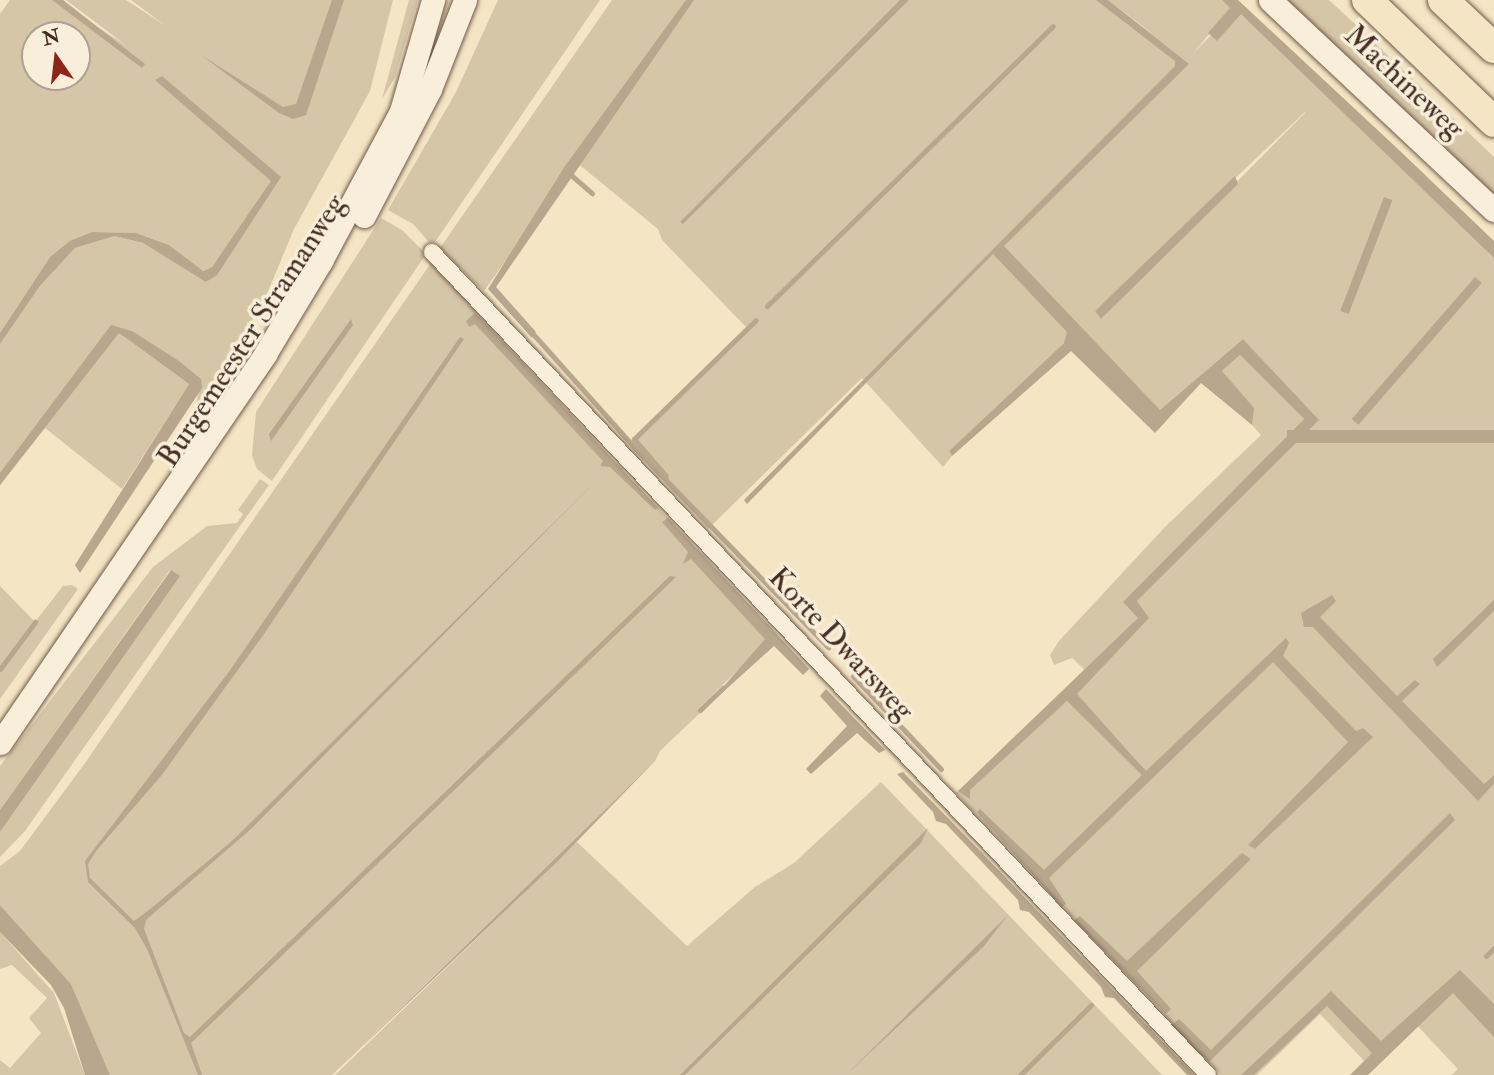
<!DOCTYPE html>
<html>
<head>
<meta charset="utf-8">
<style>
	body { margin:0 }
	#map { position:relative; width:1494px; height:1075px; overflow:hidden; background:#f4e5c4; font-family:"IM FELL Double Pica",serif }
	div>[style] { position:absolute }
	.green>* { inset:0; background:#d6c6a8 }
	.water>* { inset:0; background:#b8a68d; transform-origin:0 0 }
	.stream>* { height:5px; margin:-2.5px; padding:0 2.5px; transform-origin:2.5px; border-radius:2.5px; background:#b8a68d }
	.roads { filter:drop-shadow(0 0 2px #705a4a) drop-shadow(0 0 2px #705a4a) }
	.street>* { height:16px; margin:-8px; padding:0 8px; transform-origin:8px; border-radius:8px; background:#f8eed9 }
	.secondary>* { height:23px; margin:-11.5px; padding:0 11.5px; transform-origin:11.5px; border-radius:11.5px; background:#f8eed9 }
	.highway>* { height:30px; margin:-15px; padding:0 15px; transform-origin:15px; border-radius:15px; background:#f4e5c4 }
	span { translate:-50% -50%; white-space:nowrap; text-align:center; line-height:1.15; -webkit-text-stroke:7px #f8eed9; paint-order:stroke }
	.street-label { font-size:30px; color:#442c22 }
	.north { position:absolute; left:21px; top:21px; width:70px; height:70px; box-sizing:border-box; background:#f8eed9; border:2px solid #b0a090; border-radius:50%; rotate:346deg; font-size:19px; font-weight:700; line-height:28px; text-align:center; color:#442c22 }
	.north::after { content:''; display:block; margin:auto; width:24px; height:32px; background:#8f2418; clip-path:polygon(50% 0,100% 100%,50% 72%,0 100%) }
</style>
</head>
<body>
<div id="map">
	<div class="green">
		<div style="clip-path:polygon(evenodd,10px 0,56px 0,127px 46px,66px 0,126px 0,166px 26px,131px 0,393px 0,370px 91px,294px 229px,264px 301px,195px 410px,201px 379px,123px 336px,189px 384px,122px 489px,45px 428px,0 485px,0 344px,40px 286px,75px 248px,115px 236px,143px 243px,207px 282px,272px 181px,212px 267px,202px 271px,169px 245px,136px 233px,92px 232px,50px 257px,0 333px,0 14px,10px 0,35px 35px,77px 35px,77px 77px,35px 77px,35px 35px)"></div>
		<div style="clip-path:polygon(409px 0,418px 0,395px 77px,382px 99px)"></div>
		<div style="clip-path:polygon(498px 0,600px 0,435px 242px,430px 243px,413px 224px,388px 210px,456px 92px)"></div>
		<div style="clip-path:polygon(evenodd,612px 0,1103px 0,1154px 35px,1108px 0,1222px 0,1231px 8px,1194px 52px,1242px 5px,1494px 258px,1494px 1075px,1451px 1075px,1458px 1069px,1412px 1020px,1367px 1064px,1320px 1014px,1257px 1075px,1221px 1075px,956px 793px,1067px 701px,1140px 764px,1076px 694px,1147px 617px,1137px 601px,1318px 420px,1243px 339px,1160px 410px,1064px 343px,949px 451px,952px 456px,943px 467px,862px 378px,708px 529px,628px 443px,746px 327px,662px 240px,658px 229px,576px 162px,484px 291px,440px 248px,612px 0,1305px 112px,1305px 113px,1102px 318px,1095px 311px,1305px 112px,612px 0,1363px 729px,1372px 737px,1255px 849px,1249px 845px,1363px 729px)"></div>
		<div style="clip-path:polygon(1279px 0,1329px 0,1356px 25px,1494px 157px,1494px 203px)"></div>
		<div style="clip-path:polygon(381px 218px,402px 230px,426px 254px,272px 481px,257px 469px,252px 455px,256px 412px)"></div>
		<div style="clip-path:polygon(431px 263px,775px 634px,700px 707px,702px 711px,660px 751px,655px 761px,332px 1075px,110px 1075px,71px 984px,0 905px,0 866px,20px 851px,85px 763px)"></div>
		<div style="clip-path:polygon(1240px 355px,1304px 419px,1124px 602px,1139px 618px,1086px 671px,1072px 658px,1054px 665px,1050px 655px,1059px 641px,1166px 526px,1261px 435px,1252px 425px,1253px 408px,1222px 371px)"></div>
		<div style="clip-path:polygon(260px 479px,269px 485px,25px 831px,0 857px,0 832px,179px 576px,170px 570px,0 810px,0 766px,153px 567px,207px 526px,237px 523px,243px 514px,238px 510px)"></div>
		<div style="clip-path:polygon(72px 585px,78px 589px,0 699px,0 586px,35px 622px,63px 586px)"></div>
		<div style="clip-path:polygon(881px 782px,1162px 1075px,335px 1075px,577px 842px,687px 946px,755px 887px,794px 863px)"></div>
		<div style="clip-path:polygon(0 932px,54px 993px,85px 1075px,0 1075px,0 1060px,10px 1068px,41px 1033px,29px 1018px,47px 998px,12px 965px,0 969px)"></div>
	</div>
	<div class="water">
		<div style="clip-path:polygon(52px 0,63px 0,145px 64px,142px 68px)"></div>
		<div style="clip-path:polygon(332px 0,344px 0,306px 115px,293px 119px,279px 113px,201px 55px,283px 107px,296px 104px)"></div>
		<div style="clip-path:polygon(686px 0,694px 0,496px 287px,536px 332px,532px 338px,488px 289px,565px 166px)"></div>
		<div style="clip-path:polygon(900px 0,909px 0,683px 224px,680px 222px)"></div>
		<div style="clip-path:polygon(1096px 0,1108px 0,1189px 64px,1004px 246px,1160px 410px,1243px 339px,1319px 420px,1137px 601px,1149px 618px,1077px 694px,1146px 771px,1286px 638px,1289px 643px,1283px 656px,1356px 731px,1363px 728px,1373px 737px,1255px 849px,1248px 845px,1348px 742px,1273px 662px,1049px 878px,1066px 904px,1062px 907px,977px 812px,980px 809px,1044px 870px,1142px 775px,1067px 701px,970px 790px,970px 799px,958px 791px,1138px 618px,1123px 602px,1304px 419px,1240px 355px,1222px 371px,1254px 408px,1252px 425px,1201px 383px,1155px 433px,1071px 351px,952px 456px,949px 451px,1064px 343px,1067px 332px,993px 254px,747px 504px,744px 500px,1175px 66px,1175px 61px)"></div>
		<div style="clip-path:polygon(1222px 0,1238px 0,1399px 150px,1494px 241px,1494px 258px,1241px 14px,1217px 41px,1208px 33px,1230px 8px)"></div>
		<div style="clip-path:polygon(162px 76px,281px 177px,217px 275px,206px 282px,143px 243px,115px 236px,75px 248px,40px 286px,0 344px,0 333px,50px 257px,70px 241px,92px 232px,136px 233px,169px 245px,203px 271px,212px 267px,271px 181px,155px 80px)"></div>
		<div style="clip-path:polygon(1235px 176px,1238px 184px,1101px 319px,1095px 311px)"></div>
		<div style="left:1384px;top:197px;width:9px;height:122px;rotate:21deg"></div>
		<div style="left:1475px;top:277px;width:9px;height:188px;rotate:41deg"></div>
		<div style="clip-path:polygon(475px 313px,658px 508px,655px 510px,610px 467px,600px 466px,603px 461px,475px 324px,469px 327px,466px 321px)"></div>
		<div style="clip-path:polygon(351px 319px,353px 325px,271px 441px,269px 434px)"></div>
		<div style="clip-path:polygon(111px 325px,132px 331px,179px 361px,201px 379px,202px 388px,80px 573px,75px 565px,189px 384px,119px 333px,0 485px,0 473px)"></div>
		<div style="clip-path:polygon(460px 337px,464px 339px,264px 634px,161px 776px,96px 851px,88px 864px,90px 878px,134px 921px,149px 910px,232px 841px,596px 481px,251px 829px,146px 920px,144px 929px,184px 1033px,190px 1037px,670px 576px,676px 577px,191px 1043px,202px 1075px,198px 1075px,147px 949px,135px 928px,88px 882px,85px 861px,228px 673px)"></div>
		<div style="left:1494px;top:430px;width:13px;height:207px;rotate:90deg"></div>
		<div style="clip-path:polygon(668px 518px,761px 617px,809px 669px,803px 675px,774px 646px,702px 711px,765px 639px,691px 559px,683px 564px,688px 552px,662px 522px)"></div>
		<div style="clip-path:polygon(171px 570px,180px 576px,0 832px,0 810px)"></div>
		<div style="clip-path:polygon(1332px 595px,1336px 601px,1320px 617px,1397px 696px,1415px 680px,1420px 684px,1402px 701px,1484px 784px,1494px 775px,1494px 784px,1478px 801px,1313px 627px,1304px 627px,1301px 613px)"></div>
		<div style="clip-path:polygon(1494px 600px,1494px 611px,1437px 667px,1433px 659px)"></div>
		<div style="clip-path:polygon(826px 689px,885px 750px,879px 753px,857px 733px,811px 774px,806px 769px,847px 726px,820px 696px)"></div>
		<div style="clip-path:polygon(655px 761px,558px 861px,332px 1075px,385px 1024px)"></div>
		<div style="clip-path:polygon(903px 772px,985px 856px,1194px 1075px,1187px 1075px,1114px 998px,1105px 997px,1101px 987px,1029px 912px,1020px 910px,1018px 900px,946px 824px,936px 821px,933px 812px,897px 774px)"></div>
		<div style="clip-path:polygon(1450px 813px,1455px 820px,1209px 1062px,1170px 1026px,1179px 1019px,1211px 1050px)"></div>
		<div style="clip-path:polygon(928px 828px,921px 843px,685px 1075px,680px 1075px)"></div>
		<div style="clip-path:polygon(1242px 853px,1251px 859px,1137px 971px,1171px 1009px,1166px 1014px,1074px 920px,1080px 916px,1127px 961px)"></div>
		<div style="clip-path:polygon(0 905px,71px 984px,110px 1075px,85px 1075px,64px 1008px,51px 985px,0 932px)"></div>
		<div style="clip-path:polygon(1008px 915px,984px 946px,846px 1075px,942px 980px)"></div>
		<div style="clip-path:polygon(1460px 970px,1494px 1004px,1494px 1037px,1453px 993px,1368px 1075px,1350px 1075px,1372px 1053px,1327px 1006px,1254px 1075px,1241px 1075px,1331px 991px,1381px 1041px)"></div>
	</div>
	<div class="stream">
		<div style="left:571px;top:175px;width:28px;rotate:41deg"></div>
		<div style="left:767px;top:306px;width:400px;rotate:-44.4deg"></div>
		<div style="left:534px;top:335px;width:150px;rotate:48.2deg"></div>
		<div style="left:634px;top:447px;width:279px;rotate:45.9deg"></div>
		<div style="left:666px;top:476px;width:49px;rotate:-130.9deg"></div>
		<div style="left:634px;top:439px;width:170px;rotate:-44.3deg"></div>
		<div style="left:0;top:669px;width:59px;rotate:-53.3deg"></div>
		<div style="left:853px;top:676px;width:128px;rotate:46.6deg"></div>
		<div style="left:700px;top:710px;width:32px;rotate:-44deg"></div>
		<div style="left:1486px;top:956px;width:11px;rotate:-45deg"></div>
		<div style="left:1020px;top:1075px;width:100px;rotate:-44.6deg"></div>
	</div>
	<div class="roads">
		<div class="street">
			<div style="left:432px;top:252px;width:1131px;rotate:46.68deg"></div>
		</div>
		<div class="secondary">
			<div style="left:1270px;top:0;width:307px;rotate:43.2deg"></div>
			<div style="left:364px;top:216px;width:143px;rotate:-62.5deg"></div>
			<div style="left:430px;top:89px;width:96px;rotate:-68.5deg"></div>
			<div style="left:0;top:743px;width:471px;rotate:-55.7deg"></div>
			<div style="left:265px;top:354px;width:109px;rotate:-58.9deg"></div>
			<div style="left:321px;top:261px;width:170px;rotate:-61.9deg"></div>
			<div style="left:401px;top:111px;width:116px;rotate:-73.9deg"></div>
		</div>
		<div class="highway">
			<div style="left:1367px;top:0;width:176px;rotate:43.8deg"></div>
			<div style="left:1443px;top:0;width:70px;rotate:43.3deg"></div>
		</div>
	</div>
	<div class="street-label">
		<span style="left:1404px;top:82px;rotate:43deg">Machineweg</span>
		<span style="left:252px;top:331px;rotate:-57deg">Burgemeester Stramanweg</span>
		<span style="left:841px;top:644px;rotate:47deg">Korte Dwarsweg</span>
	</div>
	<div class="north">N</div>
</div>
</body>
</html>
